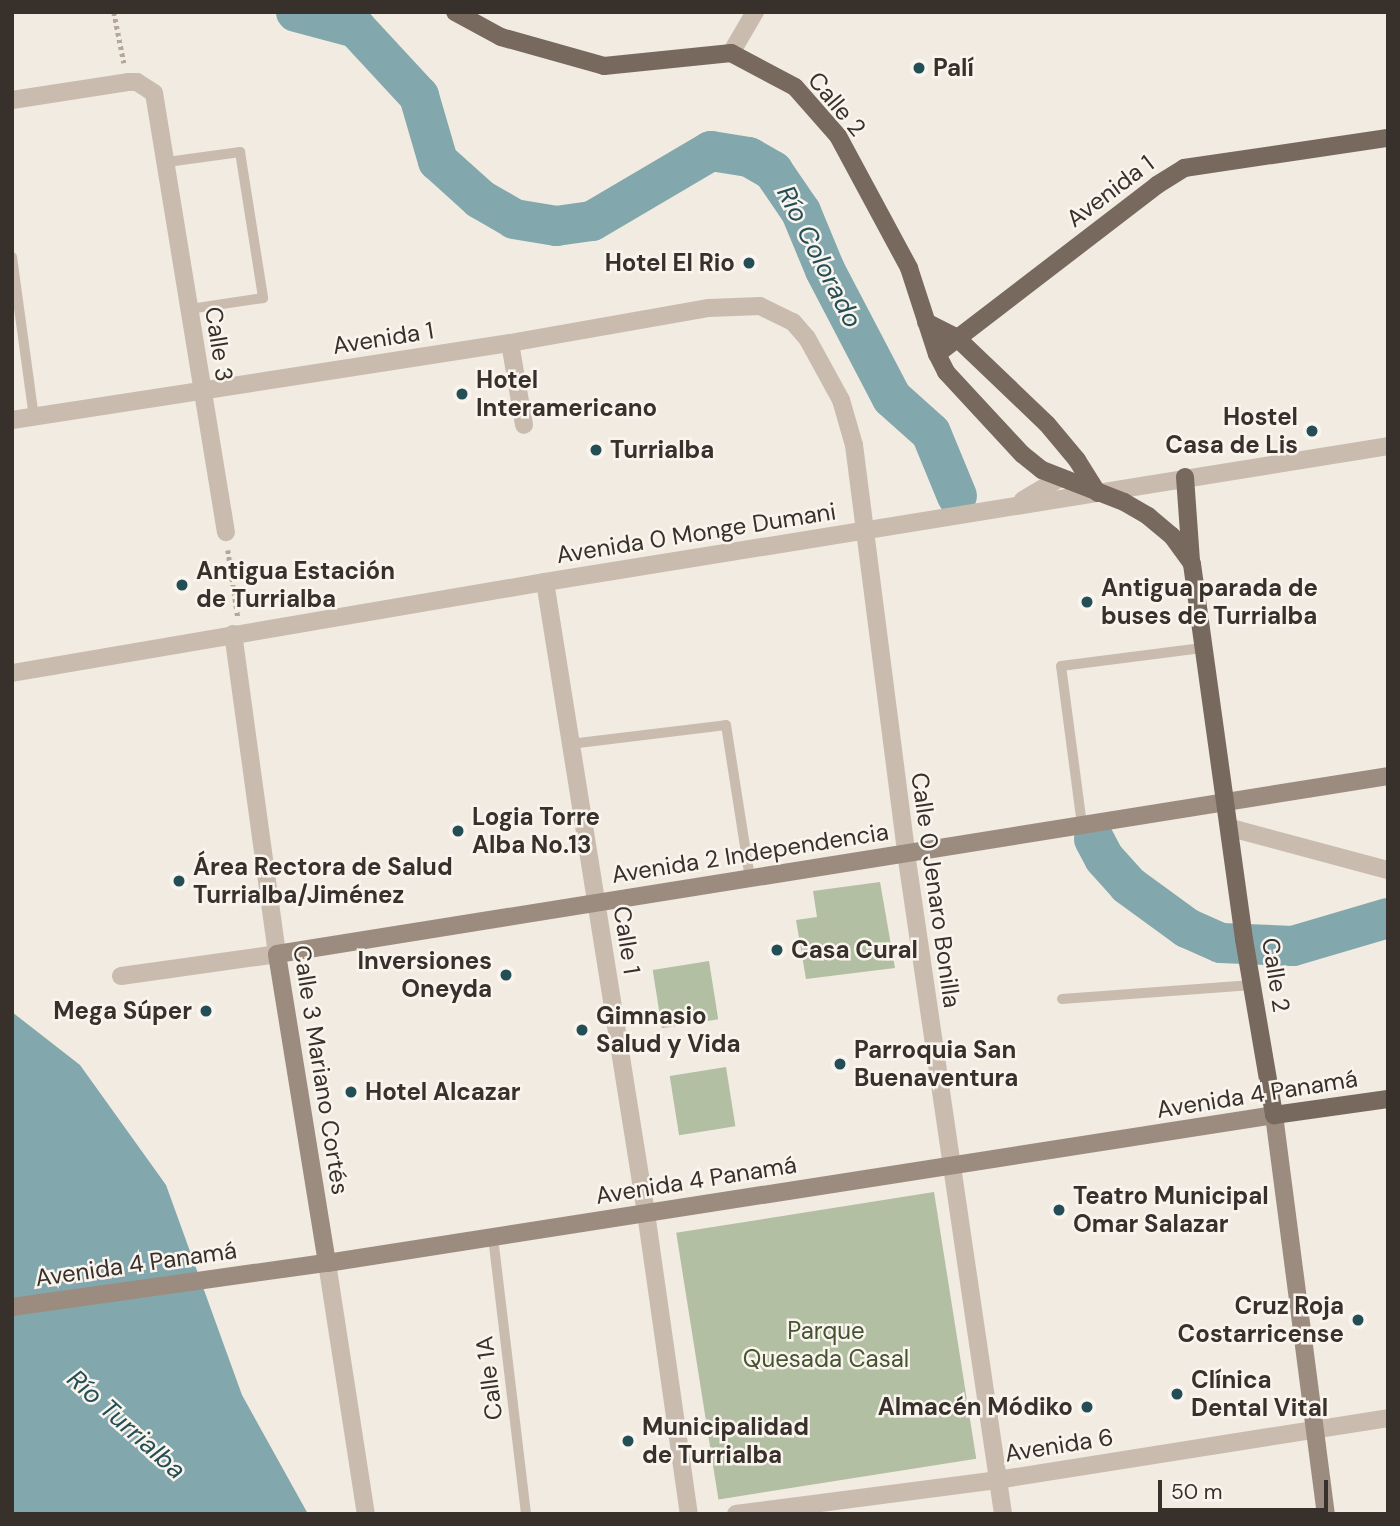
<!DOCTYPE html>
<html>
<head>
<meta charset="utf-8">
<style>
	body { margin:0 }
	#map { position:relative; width:1400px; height:1526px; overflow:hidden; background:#f1ebe1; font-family:"DM Sans",sans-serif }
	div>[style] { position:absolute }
	.green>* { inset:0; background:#b3bfa2; transform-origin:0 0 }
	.water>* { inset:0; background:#82a7ac }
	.river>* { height:40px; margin:-20px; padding:0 20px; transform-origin:20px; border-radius:20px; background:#82a7ac }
	.path>* { height:4.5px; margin-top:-2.25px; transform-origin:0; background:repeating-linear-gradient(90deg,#b4a698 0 3.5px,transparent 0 7px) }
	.lane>* { height:10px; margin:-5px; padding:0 5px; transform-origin:5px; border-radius:5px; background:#c9bcae }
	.street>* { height:18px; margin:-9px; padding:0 9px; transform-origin:9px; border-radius:9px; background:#c9bcae }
	.secondary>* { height:18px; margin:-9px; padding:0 9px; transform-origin:9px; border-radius:9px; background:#9c8c7f }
	.primary>* { height:18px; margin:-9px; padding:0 9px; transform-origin:9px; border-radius:9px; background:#78695e }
	.dots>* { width:19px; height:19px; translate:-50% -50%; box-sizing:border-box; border:4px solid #f9f4ed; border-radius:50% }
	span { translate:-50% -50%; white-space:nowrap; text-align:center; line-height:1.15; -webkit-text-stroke:5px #f9f4ed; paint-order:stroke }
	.poi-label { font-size:24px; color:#38302b; font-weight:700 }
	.left { translate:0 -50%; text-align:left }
	.right { translate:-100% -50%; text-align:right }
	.street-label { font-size:24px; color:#38302b }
	.park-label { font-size:24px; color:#445431 }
	.water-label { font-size:26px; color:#244e56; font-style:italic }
	.frame { position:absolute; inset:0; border:14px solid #38302b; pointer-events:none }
	.scale { position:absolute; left:1158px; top:1480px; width:170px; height:32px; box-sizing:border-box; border:4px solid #38302b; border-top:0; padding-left:9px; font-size:21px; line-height:24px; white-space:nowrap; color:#38302b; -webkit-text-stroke:5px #f9f4ed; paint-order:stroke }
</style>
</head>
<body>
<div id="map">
	<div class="green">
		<div style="clip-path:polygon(880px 882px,895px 968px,806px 979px,796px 920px,817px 917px,813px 891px)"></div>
		<div style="left:709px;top:961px;width:59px;height:57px;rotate:81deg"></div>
		<div style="left:726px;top:1067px;width:60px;height:57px;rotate:81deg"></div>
		<div style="left:934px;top:1192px;width:270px;height:261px;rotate:81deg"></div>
	</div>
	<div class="water">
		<div style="clip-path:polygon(12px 1012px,80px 1065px,166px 1185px,242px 1395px,308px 1514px,12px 1514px)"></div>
	</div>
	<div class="river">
		<div style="left:296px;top:12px;width:62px;rotate:14.9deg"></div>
		<div style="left:356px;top:28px;width:93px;rotate:47.2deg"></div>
		<div style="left:419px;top:96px;width:68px;rotate:73.7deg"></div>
		<div style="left:438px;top:161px;width:57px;rotate:42.1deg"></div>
		<div style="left:480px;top:199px;width:39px;rotate:30deg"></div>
		<div style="left:514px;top:219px;width:43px;rotate:9.5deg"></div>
		<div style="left:556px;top:226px;width:36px;rotate:-8deg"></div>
		<div style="left:592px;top:221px;width:138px;rotate:-30.5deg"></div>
		<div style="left:711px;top:151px;width:38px;rotate:9deg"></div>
		<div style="left:749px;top:157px;width:28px;rotate:30deg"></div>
		<div style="left:773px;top:171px;width:50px;rotate:55.7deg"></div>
		<div style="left:801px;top:212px;width:63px;rotate:67.5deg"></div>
		<div style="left:825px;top:270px;width:144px;rotate:62.4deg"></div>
		<div style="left:892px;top:398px;width:52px;rotate:41.9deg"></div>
		<div style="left:931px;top:433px;width:68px;rotate:67.6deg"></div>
		<div style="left:1094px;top:839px;width:21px;rotate:62deg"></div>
		<div style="left:1104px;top:858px;width:36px;rotate:48deg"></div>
		<div style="left:1128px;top:885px;width:73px;rotate:36.1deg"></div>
		<div style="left:1187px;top:928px;width:37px;rotate:24deg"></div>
		<div style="left:1221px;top:943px;width:72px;rotate:2.4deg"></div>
		<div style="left:1293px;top:946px;width:99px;rotate:-16.4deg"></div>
	</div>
	<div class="path">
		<div style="left:114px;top:12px;width:52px;rotate:78.9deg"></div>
		<div style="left:228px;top:550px;width:69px;rotate:81.6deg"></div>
	</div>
	<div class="lane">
		<div style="left:167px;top:162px;width:74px;rotate:-7.8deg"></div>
		<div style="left:240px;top:152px;width:148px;rotate:81deg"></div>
		<div style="left:263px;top:298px;width:75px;rotate:171.5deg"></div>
		<div style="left:12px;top:257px;width:162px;rotate:82.2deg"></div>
		<div style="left:570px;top:744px;width:157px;rotate:-6.9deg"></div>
		<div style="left:726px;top:725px;width:156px;rotate:81.1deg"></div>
		<div style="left:1082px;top:825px;width:160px;rotate:-97.5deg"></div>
		<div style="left:1061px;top:666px;width:142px;rotate:-7.3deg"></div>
		<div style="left:1062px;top:999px;width:191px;rotate:-4.2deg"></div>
		<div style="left:493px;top:1237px;width:279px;rotate:83.2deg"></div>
	</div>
	<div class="street">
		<div style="left:731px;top:53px;width:48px;rotate:-59.7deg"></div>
		<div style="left:12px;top:100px;width:117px;rotate:-8.8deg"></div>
		<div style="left:128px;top:82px;width:9px"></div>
		<div style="left:137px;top:82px;width:20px;rotate:33deg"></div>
		<div style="left:154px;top:93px;width:445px;rotate:80.7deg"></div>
		<div style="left:510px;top:343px;width:83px;rotate:80.3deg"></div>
		<div style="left:12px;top:420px;width:504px;rotate:-8.79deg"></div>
		<div style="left:510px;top:343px;width:202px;rotate:-10deg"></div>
		<div style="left:709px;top:308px;width:51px;rotate:-2.2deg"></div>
		<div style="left:760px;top:306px;width:37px;rotate:26deg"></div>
		<div style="left:793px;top:322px;width:21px;rotate:49deg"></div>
		<div style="left:807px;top:338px;width:71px;rotate:61.3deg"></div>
		<div style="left:841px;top:400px;width:47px;rotate:73.9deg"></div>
		<div style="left:854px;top:445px;width:411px;rotate:82.7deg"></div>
		<div style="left:906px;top:853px;width:668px;rotate:81.65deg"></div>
		<div style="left:1023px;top:500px;width:43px;rotate:-30.7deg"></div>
		<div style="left:545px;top:582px;width:639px;rotate:80.91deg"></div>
		<div style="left:646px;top:1213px;width:304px;rotate:81.9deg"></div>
		<div style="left:12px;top:673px;width:541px;rotate:-9.69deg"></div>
		<div style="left:545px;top:582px;width:854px;rotate:-9.16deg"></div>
		<div style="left:1231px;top:828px;width:163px;rotate:15deg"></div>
		<div style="left:121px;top:976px;width:158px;rotate:-8deg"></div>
		<div style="left:277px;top:954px;width:323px;rotate:-97.8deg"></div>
		<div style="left:327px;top:1263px;width:254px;rotate:81.2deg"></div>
		<div style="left:736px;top:1514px;width:263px;rotate:-7.4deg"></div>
		<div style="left:997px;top:1480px;width:396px;rotate:-9deg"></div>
	</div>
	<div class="secondary">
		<div style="left:327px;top:1263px;width:313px;rotate:-99.2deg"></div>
		<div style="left:277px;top:954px;width:1125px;rotate:-9.1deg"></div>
		<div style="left:12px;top:1307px;width:318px;rotate:-8deg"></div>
		<div style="left:327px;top:1263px;width:958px;rotate:-8.88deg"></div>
		<div style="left:1274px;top:1115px;width:402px;rotate:82.6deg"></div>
	</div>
	<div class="primary">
		<div style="left:455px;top:12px;width:52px;rotate:28.5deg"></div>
		<div style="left:501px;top:37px;width:107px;rotate:15.7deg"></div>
		<div style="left:604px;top:66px;width:128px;rotate:-5.8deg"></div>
		<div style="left:731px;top:53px;width:72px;rotate:28deg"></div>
		<div style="left:795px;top:87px;width:65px;rotate:48.7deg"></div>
		<div style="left:838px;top:136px;width:150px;rotate:61.7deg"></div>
		<div style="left:909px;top:268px;width:90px;rotate:72deg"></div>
		<div style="left:937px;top:354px;width:20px;rotate:63deg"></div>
		<div style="left:946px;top:372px;width:112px;rotate:47.2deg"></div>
		<div style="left:1022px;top:454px;width:26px;rotate:39deg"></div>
		<div style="left:1042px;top:470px;width:88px;rotate:21.3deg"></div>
		<div style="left:1124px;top:502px;width:28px;rotate:30deg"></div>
		<div style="left:1148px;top:516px;width:31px;rotate:40deg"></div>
		<div style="left:1172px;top:536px;width:34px;rotate:54deg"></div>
		<div style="left:1192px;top:564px;width:379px;rotate:82.1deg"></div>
		<div style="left:1244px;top:939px;width:179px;rotate:80.3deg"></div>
		<div style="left:1274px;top:1115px;width:115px;rotate:-8deg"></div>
		<div style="left:926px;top:322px;width:35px;rotate:27deg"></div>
		<div style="left:957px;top:338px;width:124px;rotate:43.7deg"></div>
		<div style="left:1047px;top:424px;width:47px;rotate:50.2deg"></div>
		<div style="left:1077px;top:460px;width:39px;rotate:58deg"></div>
		<div style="left:937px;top:354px;width:277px;rotate:-37.5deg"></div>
		<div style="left:1157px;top:185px;width:32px;rotate:-32deg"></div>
		<div style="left:1184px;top:168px;width:206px;rotate:-8.4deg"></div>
		<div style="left:1185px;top:477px;width:84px;rotate:85.9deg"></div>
	</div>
	<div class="dots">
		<div style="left:919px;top:68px;background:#244e56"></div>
		<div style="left:749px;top:263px;background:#244e56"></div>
		<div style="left:462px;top:394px;background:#244e56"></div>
		<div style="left:1312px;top:431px;background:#244e56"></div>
		<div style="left:596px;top:450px;background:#244e56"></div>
		<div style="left:182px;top:585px;background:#244e56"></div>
		<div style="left:1087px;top:602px;background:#244e56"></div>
		<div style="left:458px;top:831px;background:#244e56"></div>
		<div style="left:179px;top:881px;background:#244e56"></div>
		<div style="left:777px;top:950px;background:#244e56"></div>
		<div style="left:506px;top:975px;background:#244e56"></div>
		<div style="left:206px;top:1011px;background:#244e56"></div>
		<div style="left:582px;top:1030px;background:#244e56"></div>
		<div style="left:840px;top:1064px;background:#244e56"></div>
		<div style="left:351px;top:1092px;background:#244e56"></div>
		<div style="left:1059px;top:1210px;background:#244e56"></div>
		<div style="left:1358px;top:1320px;background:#244e56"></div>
		<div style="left:1177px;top:1394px;background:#244e56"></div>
		<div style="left:1087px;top:1407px;background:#244e56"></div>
		<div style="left:628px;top:1441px;background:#244e56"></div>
	</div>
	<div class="poi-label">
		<span class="left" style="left:933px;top:68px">Palí</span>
		<span class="right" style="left:735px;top:263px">Hotel El Rio</span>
		<span class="left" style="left:476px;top:394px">Hotel<br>Interamericano</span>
		<span class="right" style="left:1298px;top:431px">Hostel<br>Casa de Lis</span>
		<span class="left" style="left:610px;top:450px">Turrialba</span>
		<span class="left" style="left:196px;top:585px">Antigua Estación<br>de Turrialba</span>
		<span class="left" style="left:1101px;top:602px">Antigua parada de<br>buses de Turrialba</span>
		<span class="left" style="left:472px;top:831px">Logia Torre<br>Alba No.13</span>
		<span class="left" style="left:193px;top:881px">Área Rectora de Salud<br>Turrialba/Jiménez</span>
		<span class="left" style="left:791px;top:950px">Casa Cural</span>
		<span class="right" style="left:492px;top:975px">Inversiones<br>Oneyda</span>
		<span class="right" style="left:192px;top:1011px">Mega Súper</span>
		<span class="left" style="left:596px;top:1030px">Gimnasio<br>Salud y Vida</span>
		<span class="left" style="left:854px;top:1064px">Parroquia San<br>Buenaventura</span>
		<span class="left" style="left:365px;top:1092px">Hotel Alcazar</span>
		<span class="left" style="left:1073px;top:1210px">Teatro Municipal<br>Omar Salazar</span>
		<span class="right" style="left:1344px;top:1320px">Cruz Roja<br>Costarricense</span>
		<span class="left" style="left:1191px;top:1394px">Clínica<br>Dental Vital</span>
		<span class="right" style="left:1073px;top:1407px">Almacén Módiko</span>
		<span class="left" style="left:642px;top:1441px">Municipalidad<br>de Turrialba</span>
	</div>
	<div class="street-label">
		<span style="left:837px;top:104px;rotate:50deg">Calle 2</span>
		<span style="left:1110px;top:191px;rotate:-37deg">Avenida 1</span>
		<span style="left:383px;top:338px;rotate:-9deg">Avenida 1</span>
		<span style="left:219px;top:344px;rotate:81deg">Calle 3</span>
		<span style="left:696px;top:533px;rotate:-9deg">Avenida 0 Monge Dumani</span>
		<span style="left:750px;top:853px;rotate:-9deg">Avenida 2 Independencia</span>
		<span style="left:936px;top:890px;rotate:82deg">Calle 0 Jenaro Bonilla</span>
		<span style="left:627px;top:940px;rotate:81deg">Calle 1</span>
		<span style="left:1276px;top:975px;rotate:81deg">Calle 2</span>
		<span style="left:321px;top:1070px;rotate:81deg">Calle 3 Mariano Cortés</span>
		<span style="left:1257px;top:1094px;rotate:-9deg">Avenida 4 Panamá</span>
		<span style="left:696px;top:1180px;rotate:-9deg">Avenida 4 Panamá</span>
		<span style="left:136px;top:1264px;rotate:-8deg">Avenida 4 Panamá</span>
		<span style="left:489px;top:1378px;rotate:-97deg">Calle 1A</span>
		<span style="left:1059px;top:1445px;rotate:-9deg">Avenida 6</span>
	</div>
	<div class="park-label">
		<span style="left:826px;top:1345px">Parque<br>Quesada Casal</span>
	</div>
	<div class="water-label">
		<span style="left:819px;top:257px;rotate:63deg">Río Colorado</span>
		<span style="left:126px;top:1425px;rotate:42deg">Río Turrialba</span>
	</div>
	<div class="frame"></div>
	<div class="scale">50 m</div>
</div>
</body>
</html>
